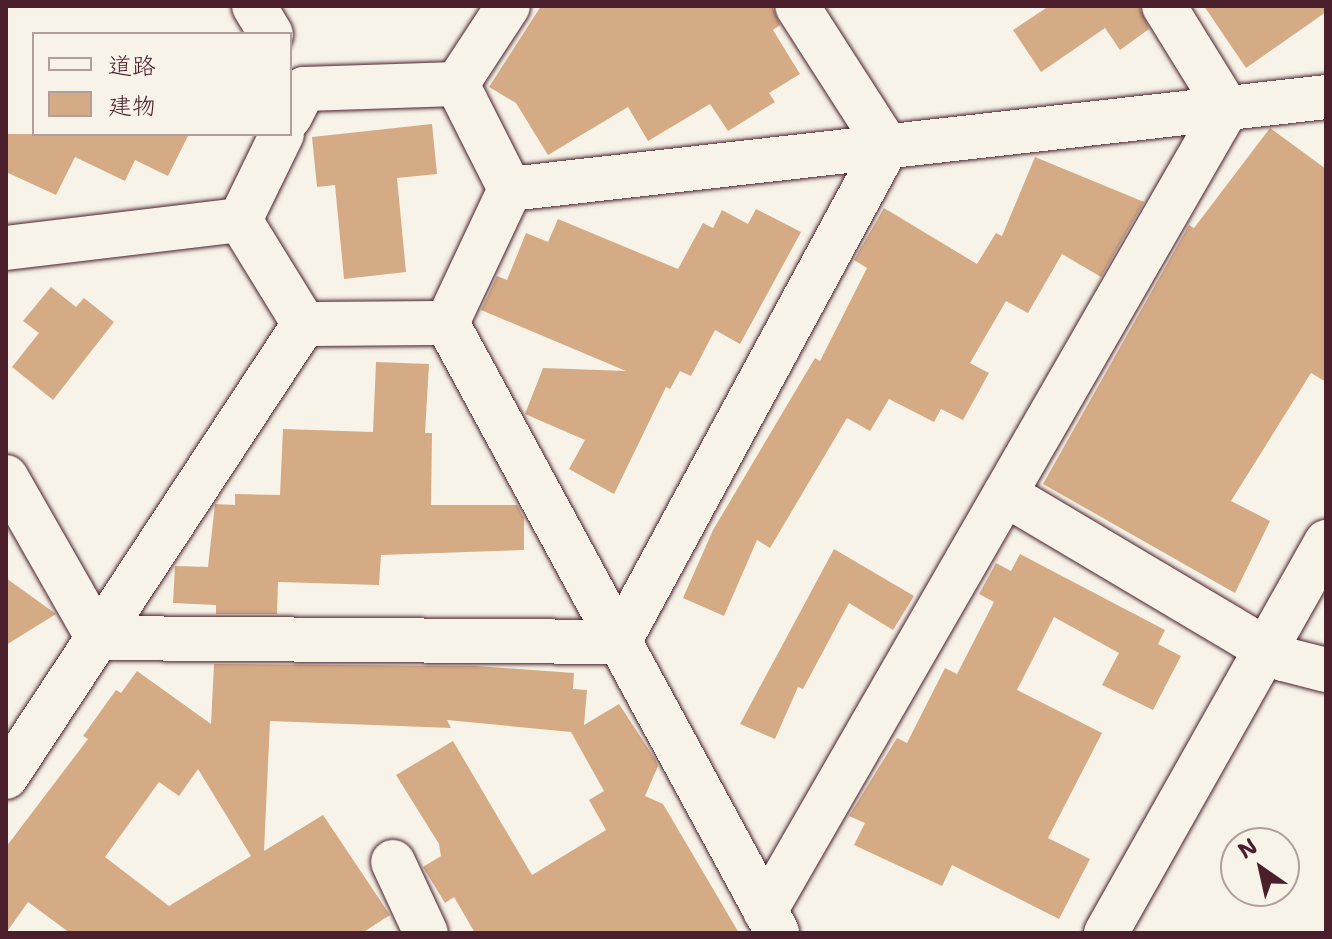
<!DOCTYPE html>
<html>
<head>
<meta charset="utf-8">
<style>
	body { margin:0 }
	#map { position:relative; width:1332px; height:939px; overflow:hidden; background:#f7f3e8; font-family:"Shantell Sans","Klee One",sans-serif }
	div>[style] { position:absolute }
	.building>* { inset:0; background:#d5ab86 }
	.roads { filter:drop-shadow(0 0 2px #4a1f2b) drop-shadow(0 0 2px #4a1f2b) }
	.minor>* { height:44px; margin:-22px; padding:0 22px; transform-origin:22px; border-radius:22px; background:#f7f3e8 }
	span { translate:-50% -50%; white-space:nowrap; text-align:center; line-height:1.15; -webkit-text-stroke:6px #f7f3e8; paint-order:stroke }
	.frame { position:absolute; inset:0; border:8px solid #4a1f2b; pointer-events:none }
	.legend { position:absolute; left:32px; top:32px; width:260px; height:104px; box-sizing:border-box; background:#f7f3e8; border:2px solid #b29e9c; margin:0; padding:10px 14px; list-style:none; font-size:24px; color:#4a1f2b }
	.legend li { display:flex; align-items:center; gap:16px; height:40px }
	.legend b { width:40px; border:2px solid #b29e9c }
	.north { position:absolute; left:1220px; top:827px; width:80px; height:80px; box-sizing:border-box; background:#f7f3e8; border:2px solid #b29e9c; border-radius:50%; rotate:326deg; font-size:22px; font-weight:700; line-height:32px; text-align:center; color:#4a1f2b }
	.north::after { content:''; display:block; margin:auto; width:28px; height:36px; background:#4a1f2b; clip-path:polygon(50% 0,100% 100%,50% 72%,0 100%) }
</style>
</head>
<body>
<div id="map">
	<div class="building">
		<div style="clip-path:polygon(541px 6px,772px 6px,780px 25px,773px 30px,800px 74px,769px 93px,775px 102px,728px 131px,710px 104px,648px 141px,628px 107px,548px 155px,516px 103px,489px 87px)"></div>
		<div style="clip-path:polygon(1049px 6px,1139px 6px,1149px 29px,1120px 50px,1105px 28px,1041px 72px,1013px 30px)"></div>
		<div style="clip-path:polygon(1204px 6px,1326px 6px,1326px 12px,1246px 68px)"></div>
		<div style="clip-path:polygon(432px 124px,437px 174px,397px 178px,406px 272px,344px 279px,335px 185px,317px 187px,312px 137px)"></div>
		<div style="clip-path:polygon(1270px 128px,1326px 169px,1326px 382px,1311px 373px,1231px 501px,1270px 521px,1235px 593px,1043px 484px,1189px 225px,1194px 228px)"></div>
		<div style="clip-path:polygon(6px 134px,189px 134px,168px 176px,135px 160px,125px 181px,75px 157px,56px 195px,6px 172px)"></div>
		<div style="clip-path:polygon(1035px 157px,1144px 202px,1101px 277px,1062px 254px,1028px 313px,1006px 301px,970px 363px,989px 373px,963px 420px,941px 409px,934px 422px,889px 399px,870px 431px,847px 418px,770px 548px,757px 540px,724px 616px,683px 598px,713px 530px,815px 358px,820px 361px,867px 268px,854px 260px,884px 208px,977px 264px,996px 233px,1002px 236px)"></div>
		<div style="clip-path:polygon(756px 209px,801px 232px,740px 344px,715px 330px,691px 376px,680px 371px,670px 389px,666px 387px,614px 494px,569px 469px,585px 440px,525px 414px,543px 368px,626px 371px,481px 310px,497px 276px,507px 280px,526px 233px,548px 242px,558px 219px,678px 269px,703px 223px,713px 228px,722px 210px,748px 224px)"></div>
		<div style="clip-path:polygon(51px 287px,76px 307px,84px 298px,114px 322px,53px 400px,12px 367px,39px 333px,23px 321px)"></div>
		<div style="clip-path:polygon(376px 362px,429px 364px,425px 433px,432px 433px,431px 505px,517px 505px,524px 518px,524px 550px,381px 555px,379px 585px,278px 582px,277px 614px,216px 614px,216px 605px,173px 603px,175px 566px,208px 567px,215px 504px,235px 505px,235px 494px,280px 495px,283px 429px,373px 432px)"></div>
		<div style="clip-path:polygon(834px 549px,914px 596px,893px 630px,849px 603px,803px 689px,798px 687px,775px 739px,740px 724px)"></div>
		<div style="clip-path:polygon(1020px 554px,1165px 630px,1158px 644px,1181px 656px,1153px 710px,1102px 685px,1119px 653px,1054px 617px,1017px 690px,1102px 733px,1048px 838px,1090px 859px,1059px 919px,952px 865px,942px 886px,854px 845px,865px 823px,849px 816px,897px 738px,907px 743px,945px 668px,957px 674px,994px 602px,979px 594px,996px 563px,1011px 571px)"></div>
		<div style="clip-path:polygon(6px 578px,56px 614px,6px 645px)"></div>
		<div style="clip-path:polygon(evenodd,214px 664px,475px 666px,574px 673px,573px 689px,587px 690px,584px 725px,619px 704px,655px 759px,658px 766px,645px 796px,663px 804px,739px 933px,475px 933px,454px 897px,445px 903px,423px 867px,441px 856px,439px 844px,396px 775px,453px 741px,532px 875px,606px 830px,589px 800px,604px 791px,571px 732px,447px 720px,451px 728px,270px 721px,264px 851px,323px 815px,390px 915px,362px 933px,70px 933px,28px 902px,6px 933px,6px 847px,88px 739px,83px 736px,116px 690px,121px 693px,137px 671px,211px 724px,214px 664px,198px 769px,251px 856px,169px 906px,105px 857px,159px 782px,179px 796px,198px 769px)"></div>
	</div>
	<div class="roads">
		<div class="minor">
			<div style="left:254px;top:6px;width:33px;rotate:59deg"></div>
			<div style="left:457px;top:84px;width:93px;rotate:-56.8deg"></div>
			<div style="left:510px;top:189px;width:821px;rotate:-6.43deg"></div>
			<div style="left:240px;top:220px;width:122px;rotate:58.4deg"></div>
			<div style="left:304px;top:324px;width:143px;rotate:-0.4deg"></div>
			<div style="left:447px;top:323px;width:148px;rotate:-64.8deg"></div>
			<div style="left:510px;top:189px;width:118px;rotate:-116.8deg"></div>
			<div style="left:457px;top:84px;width:153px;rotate:178.1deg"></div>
			<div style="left:304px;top:89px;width:31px;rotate:117deg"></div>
			<div style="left:240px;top:220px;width:96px;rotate:-64deg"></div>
			<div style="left:6px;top:248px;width:236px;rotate:-6.8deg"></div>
			<div style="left:447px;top:323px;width:693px;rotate:61.55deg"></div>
			<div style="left:6px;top:477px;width:185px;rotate:60.3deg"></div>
			<div style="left:98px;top:638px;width:521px;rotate:0.44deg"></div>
			<div style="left:619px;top:642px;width:564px;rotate:-61.62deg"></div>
			<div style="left:887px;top:146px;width:166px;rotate:-122.7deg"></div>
			<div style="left:1005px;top:494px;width:323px;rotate:30.7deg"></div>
			<div style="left:1283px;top:659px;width:44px;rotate:14.3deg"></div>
			<div style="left:6px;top:777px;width:542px;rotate:-56.66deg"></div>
			<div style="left:393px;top:862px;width:78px;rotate:65.1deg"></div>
			<div style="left:765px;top:911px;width:926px;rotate:-60.09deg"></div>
			<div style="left:1227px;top:108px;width:120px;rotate:-121.7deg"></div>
			<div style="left:1106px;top:933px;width:449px;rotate:-60.6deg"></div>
		</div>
	</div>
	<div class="frame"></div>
	<ul class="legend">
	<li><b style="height:10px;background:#f7f3e8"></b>道路</li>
	<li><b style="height:22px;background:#d5ab86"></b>建物</li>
	</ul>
	<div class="north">N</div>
</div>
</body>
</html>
